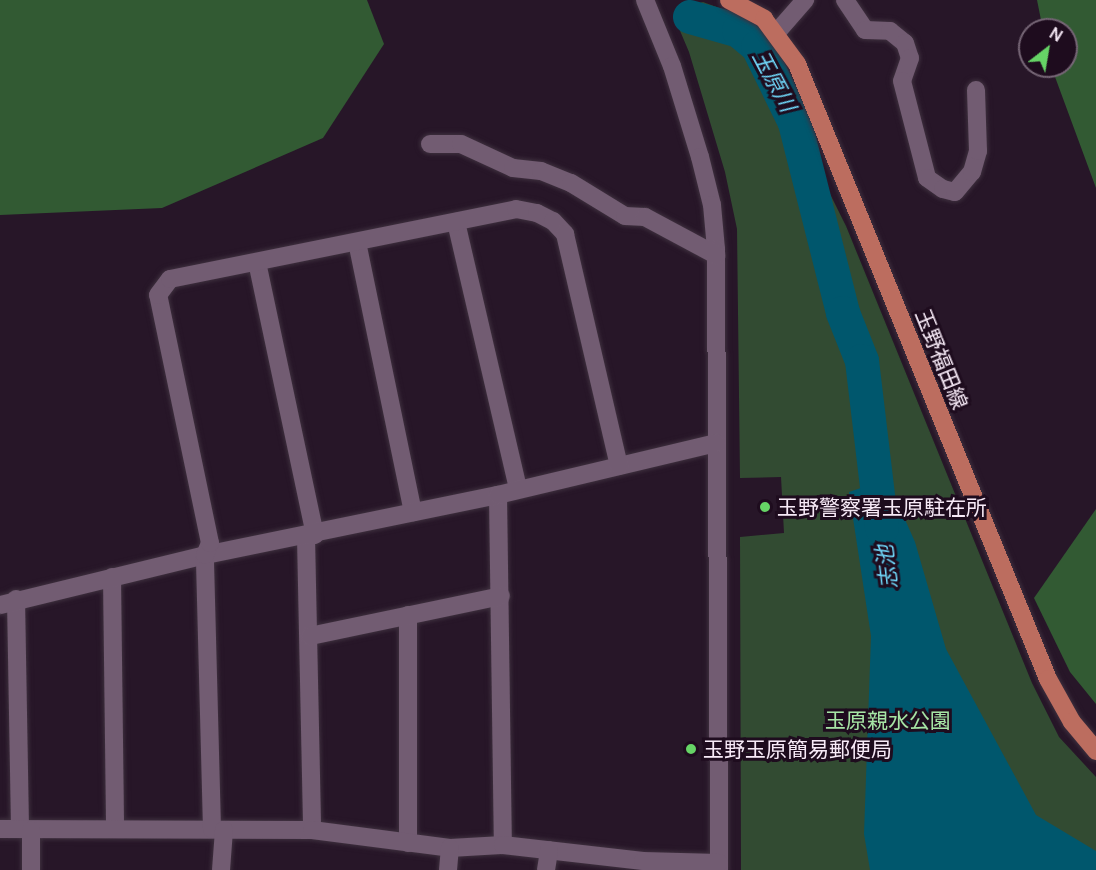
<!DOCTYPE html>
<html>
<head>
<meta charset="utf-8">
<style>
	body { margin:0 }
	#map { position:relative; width:1096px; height:870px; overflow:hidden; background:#271628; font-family:Manrope,"Noto Sans JP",sans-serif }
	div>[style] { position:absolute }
	.green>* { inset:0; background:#324b32 }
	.forest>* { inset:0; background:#325a33 }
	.water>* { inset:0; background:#00576d }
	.river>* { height:34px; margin:-17px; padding:0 17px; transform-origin:17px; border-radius:17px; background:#00576d }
	.roads { filter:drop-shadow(0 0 2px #3e303e) drop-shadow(0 0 2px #3e303e) }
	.minor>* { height:18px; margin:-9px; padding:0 9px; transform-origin:9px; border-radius:9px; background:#725c72 }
	.major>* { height:18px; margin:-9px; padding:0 9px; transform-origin:9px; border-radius:9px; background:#bc6d5f }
	.dots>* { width:16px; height:16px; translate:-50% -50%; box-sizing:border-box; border:3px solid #1e0c1e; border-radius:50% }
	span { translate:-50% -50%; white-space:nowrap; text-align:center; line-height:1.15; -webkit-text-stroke:6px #1e0c1e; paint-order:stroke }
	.street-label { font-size:21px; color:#f7eaf7 }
	.poi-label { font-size:21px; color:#f7eaf7 }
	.left { translate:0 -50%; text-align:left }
	.park-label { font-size:21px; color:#a6e5a5 }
	.water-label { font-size:22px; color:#70d9fb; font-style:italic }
	.north { position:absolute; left:1018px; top:18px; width:60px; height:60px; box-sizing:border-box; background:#1e0c1e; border:2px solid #756575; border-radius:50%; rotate:31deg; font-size:16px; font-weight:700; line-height:24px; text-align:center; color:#f7eaf7 }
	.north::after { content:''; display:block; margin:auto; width:21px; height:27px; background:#66d466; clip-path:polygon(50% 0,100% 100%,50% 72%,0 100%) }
</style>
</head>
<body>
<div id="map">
	<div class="green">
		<div style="clip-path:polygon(703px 2px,733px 13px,757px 29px,780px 60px,799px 99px,808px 150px,846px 226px,1032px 683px,1059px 737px,1096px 777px,1096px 870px,741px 870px,740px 537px,784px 533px,781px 477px,740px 478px,737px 229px,725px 172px,689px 52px,675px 19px,686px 7px)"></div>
	</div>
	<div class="forest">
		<div style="clip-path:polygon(0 0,367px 0,384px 44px,323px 138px,162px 208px,0 215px)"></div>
		<div style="clip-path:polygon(1037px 0,1096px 0,1096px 188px,1051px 66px,1066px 66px,1066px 30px,1043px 30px)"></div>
		<div style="clip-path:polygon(1096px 509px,1096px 704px,1070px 672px,1034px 598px)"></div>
	</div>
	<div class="water">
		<div style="clip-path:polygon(887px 479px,915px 542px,946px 649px,1036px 815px,1096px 851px,1096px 870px,870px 870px,864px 834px,871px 636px,849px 492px)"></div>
	</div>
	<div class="river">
		<div style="left:690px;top:17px;width:51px;rotate:15.9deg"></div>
		<div style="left:739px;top:31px;width:25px;rotate:40deg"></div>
		<div style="left:758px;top:47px;width:85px;rotate:64deg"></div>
		<div style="left:795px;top:123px;width:196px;rotate:75.8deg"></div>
		<div style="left:843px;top:313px;width:52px;rotate:68.4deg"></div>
		<div style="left:862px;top:361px;width:168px;rotate:83.2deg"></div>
	</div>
	<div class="roads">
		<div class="minor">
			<div style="left:645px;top:0;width:71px;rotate:67.8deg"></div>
			<div style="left:672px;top:66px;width:95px;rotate:72.9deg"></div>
			<div style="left:700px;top:157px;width:49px;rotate:76deg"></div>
			<div style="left:712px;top:205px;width:44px;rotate:84.8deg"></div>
			<div style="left:716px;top:249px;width:621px;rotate:89.72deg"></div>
			<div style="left:845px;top:0;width:36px;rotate:56deg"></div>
			<div style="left:865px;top:30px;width:25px;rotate:2deg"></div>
			<div style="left:890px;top:31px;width:19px;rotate:39deg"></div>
			<div style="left:905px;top:43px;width:16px;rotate:72deg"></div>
			<div style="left:910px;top:58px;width:24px;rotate:109deg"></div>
			<div style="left:902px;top:81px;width:100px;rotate:75.5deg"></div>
			<div style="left:927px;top:178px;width:19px;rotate:35deg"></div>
			<div style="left:943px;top:189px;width:12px;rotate:14deg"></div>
			<div style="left:955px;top:192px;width:26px;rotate:-50deg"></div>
			<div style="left:972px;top:172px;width:22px;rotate:-74deg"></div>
			<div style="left:978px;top:151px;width:61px;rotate:-91.9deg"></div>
			<div style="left:777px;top:32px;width:43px;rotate:-48.8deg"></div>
			<div style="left:430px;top:144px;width:31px"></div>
			<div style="left:461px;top:144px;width:57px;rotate:24.8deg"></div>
			<div style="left:513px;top:168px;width:28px;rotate:6deg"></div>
			<div style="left:541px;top:171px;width:32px;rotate:22deg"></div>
			<div style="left:571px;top:183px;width:63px;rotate:31.4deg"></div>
			<div style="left:625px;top:216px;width:20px;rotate:3deg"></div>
			<div style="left:645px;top:217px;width:81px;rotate:28.2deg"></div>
			<div style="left:456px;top:222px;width:273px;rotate:76.9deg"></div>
			<div style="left:357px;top:242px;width:276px;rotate:78.3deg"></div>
			<div style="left:257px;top:262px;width:279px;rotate:78deg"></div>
			<div style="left:498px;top:495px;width:350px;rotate:89.2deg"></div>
			<div style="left:306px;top:537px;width:293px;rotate:88.8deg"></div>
			<div style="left:112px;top:577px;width:252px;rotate:89.3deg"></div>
			<div style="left:16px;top:599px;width:230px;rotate:89deg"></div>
			<div style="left:0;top:605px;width:211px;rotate:-13.7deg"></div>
			<div style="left:205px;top:555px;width:299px;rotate:-11.6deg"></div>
			<div style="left:498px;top:495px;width:224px;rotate:-13.4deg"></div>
			<div style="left:408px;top:615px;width:228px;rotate:90deg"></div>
			<div style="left:310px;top:636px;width:195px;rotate:-11.8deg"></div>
			<div style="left:0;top:829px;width:312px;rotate:0.2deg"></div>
			<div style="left:312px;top:830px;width:139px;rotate:7.4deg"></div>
			<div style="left:450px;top:848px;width:53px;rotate:-3.2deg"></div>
			<div style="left:503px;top:845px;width:141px;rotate:6.5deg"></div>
			<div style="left:643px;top:861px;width:76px;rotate:1.5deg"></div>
			<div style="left:212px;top:829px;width:274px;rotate:-91.5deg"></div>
			<div style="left:205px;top:555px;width:13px;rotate:-67deg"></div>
			<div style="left:210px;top:543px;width:253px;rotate:-101.8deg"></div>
			<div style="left:158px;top:295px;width:20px;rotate:-53deg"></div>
			<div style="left:170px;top:279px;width:353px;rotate:-11.4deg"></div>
			<div style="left:516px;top:209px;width:21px;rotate:11deg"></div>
			<div style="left:537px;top:213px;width:18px;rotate:27deg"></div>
			<div style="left:553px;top:221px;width:18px;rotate:47deg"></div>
			<div style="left:565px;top:234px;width:238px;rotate:76.9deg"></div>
			<div style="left:31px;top:870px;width:40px;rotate:-90deg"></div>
			<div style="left:221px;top:870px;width:40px;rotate:-85.7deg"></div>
			<div style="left:448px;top:870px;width:22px;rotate:-85deg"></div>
			<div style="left:546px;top:870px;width:20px;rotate:-81deg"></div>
		</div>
		<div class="major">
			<div style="left:729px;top:0;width:40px;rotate:28deg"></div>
			<div style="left:764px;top:19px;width:56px;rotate:53.7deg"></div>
			<div style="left:797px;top:64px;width:664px;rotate:67.8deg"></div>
			<div style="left:1048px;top:679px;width:49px;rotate:60.8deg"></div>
			<div style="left:1072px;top:722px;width:38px;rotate:50deg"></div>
		</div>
	</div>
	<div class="dots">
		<div style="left:765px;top:507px;background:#66d466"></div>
		<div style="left:691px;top:749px;background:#66d466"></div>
	</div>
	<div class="street-label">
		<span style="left:942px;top:359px;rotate:68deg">玉野福田線</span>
	</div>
	<div class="poi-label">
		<span class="left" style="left:777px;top:507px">玉野警察署玉原駐在所</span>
		<span class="left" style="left:703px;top:749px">玉野玉原簡易郵便局</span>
	</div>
	<div class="park-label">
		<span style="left:888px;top:720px">玉原親水公園</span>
	</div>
	<div class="water-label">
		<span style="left:774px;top:81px;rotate:62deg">玉原川</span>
		<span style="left:887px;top:567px;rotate:-97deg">志池</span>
	</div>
	<div class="north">N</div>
</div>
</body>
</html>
